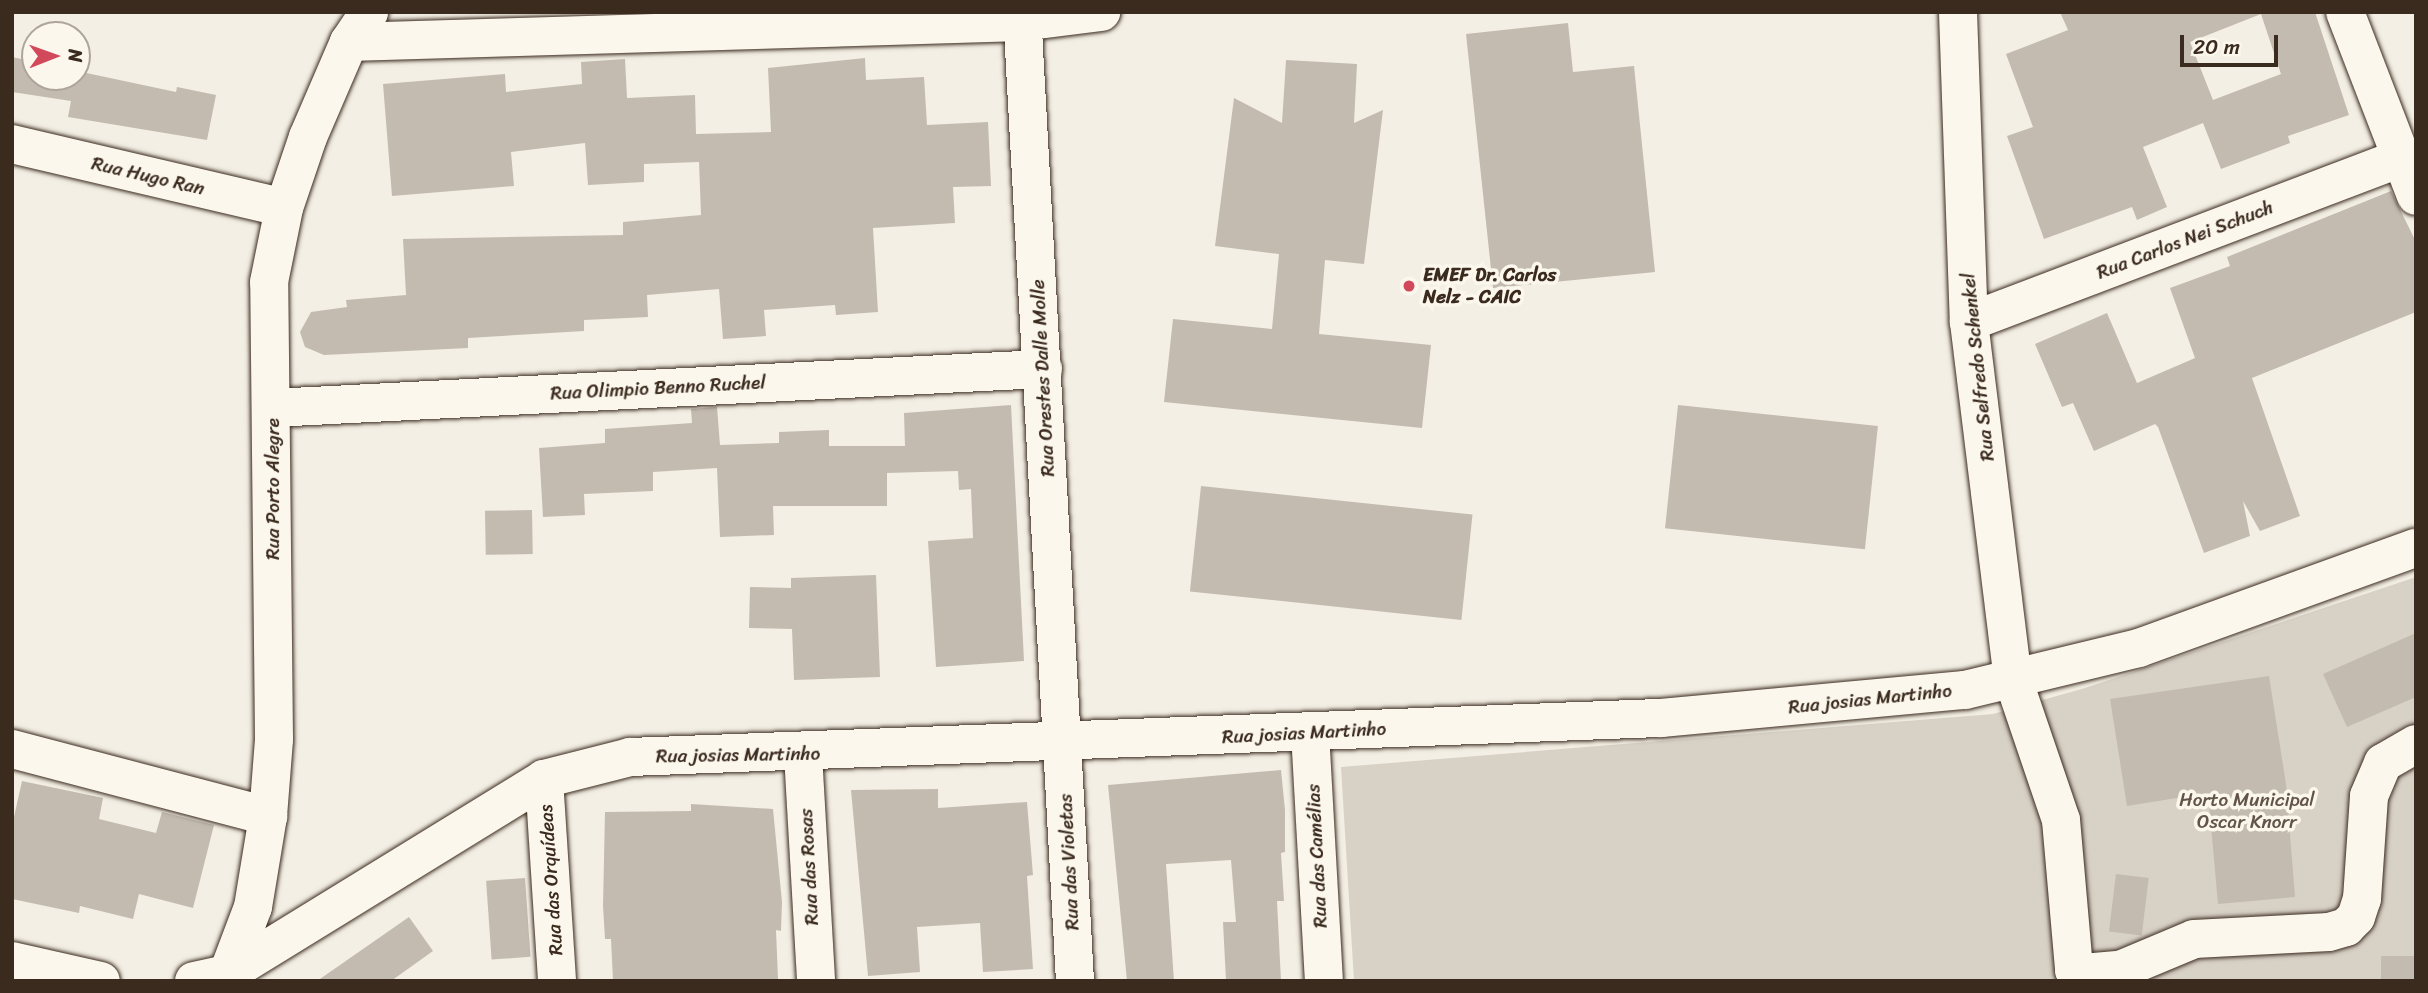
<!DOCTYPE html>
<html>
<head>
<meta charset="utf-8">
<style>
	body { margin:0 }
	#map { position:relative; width:2428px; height:993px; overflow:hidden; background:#f3efe4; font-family:Sriracha,sans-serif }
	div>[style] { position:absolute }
	.green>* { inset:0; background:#d8d1c6 }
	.building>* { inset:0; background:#c3bbb0; transform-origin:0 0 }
	.roads { filter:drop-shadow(0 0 2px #3b2a1e) drop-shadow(0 0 2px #3b2a1e) }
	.minor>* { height:38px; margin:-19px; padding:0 19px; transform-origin:19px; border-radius:19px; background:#fbf7ec }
	.dots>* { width:19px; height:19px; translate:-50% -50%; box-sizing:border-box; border:4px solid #fbf7ec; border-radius:50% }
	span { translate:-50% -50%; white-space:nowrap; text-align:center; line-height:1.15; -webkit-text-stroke:7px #fbf7ec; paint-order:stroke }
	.street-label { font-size:19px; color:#3b2a1e }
	.poi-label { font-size:19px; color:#3b2a1e; font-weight:700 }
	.left { translate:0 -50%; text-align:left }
	.park-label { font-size:19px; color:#625448 }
	.frame { position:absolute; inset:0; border:14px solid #3b2a1e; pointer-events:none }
	.north { position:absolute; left:21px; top:21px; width:70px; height:70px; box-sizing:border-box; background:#fbf7ec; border:2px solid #aea59a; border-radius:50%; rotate:89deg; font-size:19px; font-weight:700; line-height:28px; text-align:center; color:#3b2a1e }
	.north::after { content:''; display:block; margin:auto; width:24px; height:32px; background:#d1495b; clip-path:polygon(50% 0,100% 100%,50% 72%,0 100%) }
	.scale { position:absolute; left:2180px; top:35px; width:98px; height:32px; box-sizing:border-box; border:4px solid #3b2a1e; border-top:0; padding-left:9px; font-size:21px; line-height:24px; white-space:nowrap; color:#3b2a1e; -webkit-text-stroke:5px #fbf7ec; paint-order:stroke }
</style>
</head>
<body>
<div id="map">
	<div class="green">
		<div style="clip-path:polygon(2416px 577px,2416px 981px,1354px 981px,1341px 767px,1993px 714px,2085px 688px)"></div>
	</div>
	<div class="building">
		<div style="clip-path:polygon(evenodd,2060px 12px,2315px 12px,2349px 115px,2288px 136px,2290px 143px,2221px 169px,2203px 123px,2143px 147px,2167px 207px,2137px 220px,2132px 207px,2044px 239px,2007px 136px,2033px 127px,2006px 54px,2068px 30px,2060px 12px,2261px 14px,2281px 74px,2213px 100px,2190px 42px,2261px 14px)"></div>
		<div style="clip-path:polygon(1568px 23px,1573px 72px,1634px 66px,1655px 272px,1493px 288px,1466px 34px)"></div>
		<div style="clip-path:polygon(12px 57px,35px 62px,35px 77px,77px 77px,77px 71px,176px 92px,177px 87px,216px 95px,207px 140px,68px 117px,71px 101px,12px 92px)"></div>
		<div style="clip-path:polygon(865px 58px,866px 80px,924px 77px,927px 125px,988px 122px,991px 186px,953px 187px,955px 223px,873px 228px,878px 312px,836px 315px,835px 305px,764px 310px,766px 336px,723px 339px,719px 289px,647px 295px,648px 317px,584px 320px,584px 331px,468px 338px,468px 348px,324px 355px,305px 347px,300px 332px,311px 312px,347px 307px,346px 300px,406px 295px,403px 239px,623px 235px,623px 222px,701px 215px,699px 162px,644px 164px,644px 182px,588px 185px,585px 143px,511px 152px,514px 186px,392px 196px,383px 84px,505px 74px,506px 92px,582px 84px,581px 62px,625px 59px,627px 98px,695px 95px,696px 134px,771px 132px,768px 68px)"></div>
		<div style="clip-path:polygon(1286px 60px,1357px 64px,1354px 123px,1383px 110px,1364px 264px,1325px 260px,1319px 334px,1431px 345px,1422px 428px,1164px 402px,1173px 319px,1272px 329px,1279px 254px,1215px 246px,1234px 98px,1282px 123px)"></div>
		<div style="clip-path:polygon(2391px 191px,2416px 242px,2416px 312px,2252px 378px,2300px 516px,2260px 531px,2243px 501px,2250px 536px,2204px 553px,2158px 427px,2155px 424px,2094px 451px,2073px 403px,2062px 407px,2035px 344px,2107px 313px,2137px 383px,2195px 358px,2170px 288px,2230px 266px,2227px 257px)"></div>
		<div style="clip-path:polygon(1011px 405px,1024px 661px,936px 667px,928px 541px,973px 538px,971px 489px,959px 490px,958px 471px,887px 473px,887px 506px,773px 506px,774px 535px,720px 537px,717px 468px,653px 472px,653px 491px,584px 494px,585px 515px,543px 517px,539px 448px,605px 443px,605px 429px,692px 423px,691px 409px,717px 407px,720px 445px,779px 443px,779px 432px,829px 430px,829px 446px,905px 446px,904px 413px)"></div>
		<div style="left:1678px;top:405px;width:201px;height:124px;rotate:6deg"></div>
		<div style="left:1201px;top:486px;width:273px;height:106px;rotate:6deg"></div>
		<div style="left:532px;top:510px;width:44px;height:47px;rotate:89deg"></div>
		<div style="clip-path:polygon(876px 575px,880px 677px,794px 680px,792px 629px,749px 628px,750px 587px,791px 588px,791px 578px)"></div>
		<div style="clip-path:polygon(2416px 633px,2416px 697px,2347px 727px,2323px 674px)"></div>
		<div style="clip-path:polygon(2269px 676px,2286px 784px,2295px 897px,2218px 904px,2208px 793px,2127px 806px,2110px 699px)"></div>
		<div style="clip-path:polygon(1281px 770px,1285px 810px,1285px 852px,1281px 853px,1284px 901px,1277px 901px,1281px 981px,1226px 981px,1223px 922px,1236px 922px,1231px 860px,1166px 864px,1174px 981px,1127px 981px,1108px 785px)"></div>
		<div style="clip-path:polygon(22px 781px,103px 798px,99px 819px,156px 833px,162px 812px,214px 825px,193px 908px,139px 894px,133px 919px,80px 906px,79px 913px,12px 899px,12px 826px)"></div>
		<div style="clip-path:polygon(938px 789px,938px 808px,1027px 802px,1033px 875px,1027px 876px,1033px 969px,983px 972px,980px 923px,917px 927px,920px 972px,868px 976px,851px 790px)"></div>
		<div style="clip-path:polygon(691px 804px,773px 809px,782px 902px,781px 931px,776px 930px,778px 979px,613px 981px,611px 939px,605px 939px,603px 906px,605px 812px,691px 811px)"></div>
		<div style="left:2116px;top:874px;width:33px;height:58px;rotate:7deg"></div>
		<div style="left:525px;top:878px;width:79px;height:39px;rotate:86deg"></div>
		<div style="clip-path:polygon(409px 917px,433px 951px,391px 981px,317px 981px)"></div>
		<div style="left:2381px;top:956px;width:35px;height:25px"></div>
	</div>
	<div class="roads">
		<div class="minor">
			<div style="left:1022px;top:12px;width:970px;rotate:86.87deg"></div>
			<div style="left:1958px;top:12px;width:310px;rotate:88deg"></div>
			<div style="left:1969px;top:322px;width:360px;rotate:83deg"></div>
			<div style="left:2013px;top:679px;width:149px;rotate:71.2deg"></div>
			<div style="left:2061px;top:820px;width:151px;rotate:85deg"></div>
			<div style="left:2074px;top:970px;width:9px;rotate:18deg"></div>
			<div style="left:2083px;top:973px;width:37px;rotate:-5deg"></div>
			<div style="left:2120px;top:970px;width:80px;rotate:-22.7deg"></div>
			<div style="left:2194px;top:939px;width:135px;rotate:-3deg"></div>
			<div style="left:2329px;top:932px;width:18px;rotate:-16deg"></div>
			<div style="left:2346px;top:927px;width:14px;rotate:-45deg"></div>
			<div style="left:2356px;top:917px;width:19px;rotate:-72deg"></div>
			<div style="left:2362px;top:899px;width:103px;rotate:-86.1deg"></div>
			<div style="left:2369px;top:796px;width:36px;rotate:-67deg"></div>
			<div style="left:2383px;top:763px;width:38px;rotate:-30deg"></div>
			<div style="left:2345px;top:12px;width:197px;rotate:68.9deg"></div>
			<div style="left:349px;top:42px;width:673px;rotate:-1.7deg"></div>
			<div style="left:1022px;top:22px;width:80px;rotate:-7.2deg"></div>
			<div style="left:12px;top:144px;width:279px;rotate:13.2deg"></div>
			<div style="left:1969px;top:322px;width:462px;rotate:-20.8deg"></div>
			<div style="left:272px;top:408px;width:772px;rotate:-2.9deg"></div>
			<div style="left:1310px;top:732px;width:249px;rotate:86.8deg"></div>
			<div style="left:12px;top:749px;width:265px;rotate:14.7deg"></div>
			<div style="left:803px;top:754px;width:227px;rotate:86.7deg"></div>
			<div style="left:544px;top:779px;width:202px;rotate:86.3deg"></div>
			<div style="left:12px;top:961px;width:91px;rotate:12.7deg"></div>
			<div style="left:194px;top:981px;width:34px;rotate:-12deg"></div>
			<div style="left:227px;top:974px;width:372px;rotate:-31.6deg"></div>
			<div style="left:544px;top:779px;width:89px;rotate:-14.3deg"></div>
			<div style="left:630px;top:757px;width:1032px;rotate:-2.17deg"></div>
			<div style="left:1661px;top:718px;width:305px;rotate:-5.3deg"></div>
			<div style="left:1965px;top:690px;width:179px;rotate:-13.6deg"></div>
			<div style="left:2139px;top:648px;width:294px;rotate:-19.9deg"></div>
			<div style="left:225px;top:981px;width:79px;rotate:-69.3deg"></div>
			<div style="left:253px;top:907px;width:92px;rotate:-80.6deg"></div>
			<div style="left:268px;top:816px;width:77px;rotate:-85.5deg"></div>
			<div style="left:274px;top:739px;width:457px;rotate:-90.6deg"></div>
			<div style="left:269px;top:282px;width:76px;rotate:-78.5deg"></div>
			<div style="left:284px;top:208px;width:75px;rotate:-71.3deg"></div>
			<div style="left:308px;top:137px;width:103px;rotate:-66.7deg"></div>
			<div style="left:349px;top:42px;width:36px;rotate:-56deg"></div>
		</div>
	</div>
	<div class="dots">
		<div style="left:1409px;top:286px;background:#d1495b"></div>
	</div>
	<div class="street-label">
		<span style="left:148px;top:176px;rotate:13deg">Rua Hugo Ran</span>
		<span style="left:2185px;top:240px;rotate:-21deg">Rua Carlos Nei Schuch</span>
		<span style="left:1978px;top:367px;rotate:-96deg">Rua Selfredo Schenkel</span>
		<span style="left:1043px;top:378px;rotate:-93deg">Rua Orestes Dalle Molle</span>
		<span style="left:658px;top:388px;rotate:-3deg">Rua Olimpio Benno Ruchel</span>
		<span style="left:273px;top:489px;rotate:-90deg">Rua Porto Alegre</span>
		<span style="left:1870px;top:699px;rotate:-6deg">Rua josias Martinho</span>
		<span style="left:1304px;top:733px;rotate:-3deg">Rua josias Martinho</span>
		<span style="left:738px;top:755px;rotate:-1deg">Rua josias Martinho</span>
		<span style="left:1317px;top:856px;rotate:-93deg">Rua das Camélias</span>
		<span style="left:1069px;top:862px;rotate:-93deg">Rua das Violetas</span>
		<span style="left:809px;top:867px;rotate:-93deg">Rua das Rosas</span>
		<span style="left:551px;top:880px;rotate:-94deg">Rua das Orquídeas</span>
	</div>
	<div class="poi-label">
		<span class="left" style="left:1423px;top:286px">EMEF Dr. Carlos<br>Nelz - CAIC</span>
	</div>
	<div class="park-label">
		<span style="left:2247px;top:811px">Horto Municipal<br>Oscar Knorr</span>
	</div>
	<div class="frame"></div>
	<div class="north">N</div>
	<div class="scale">20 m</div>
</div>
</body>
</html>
